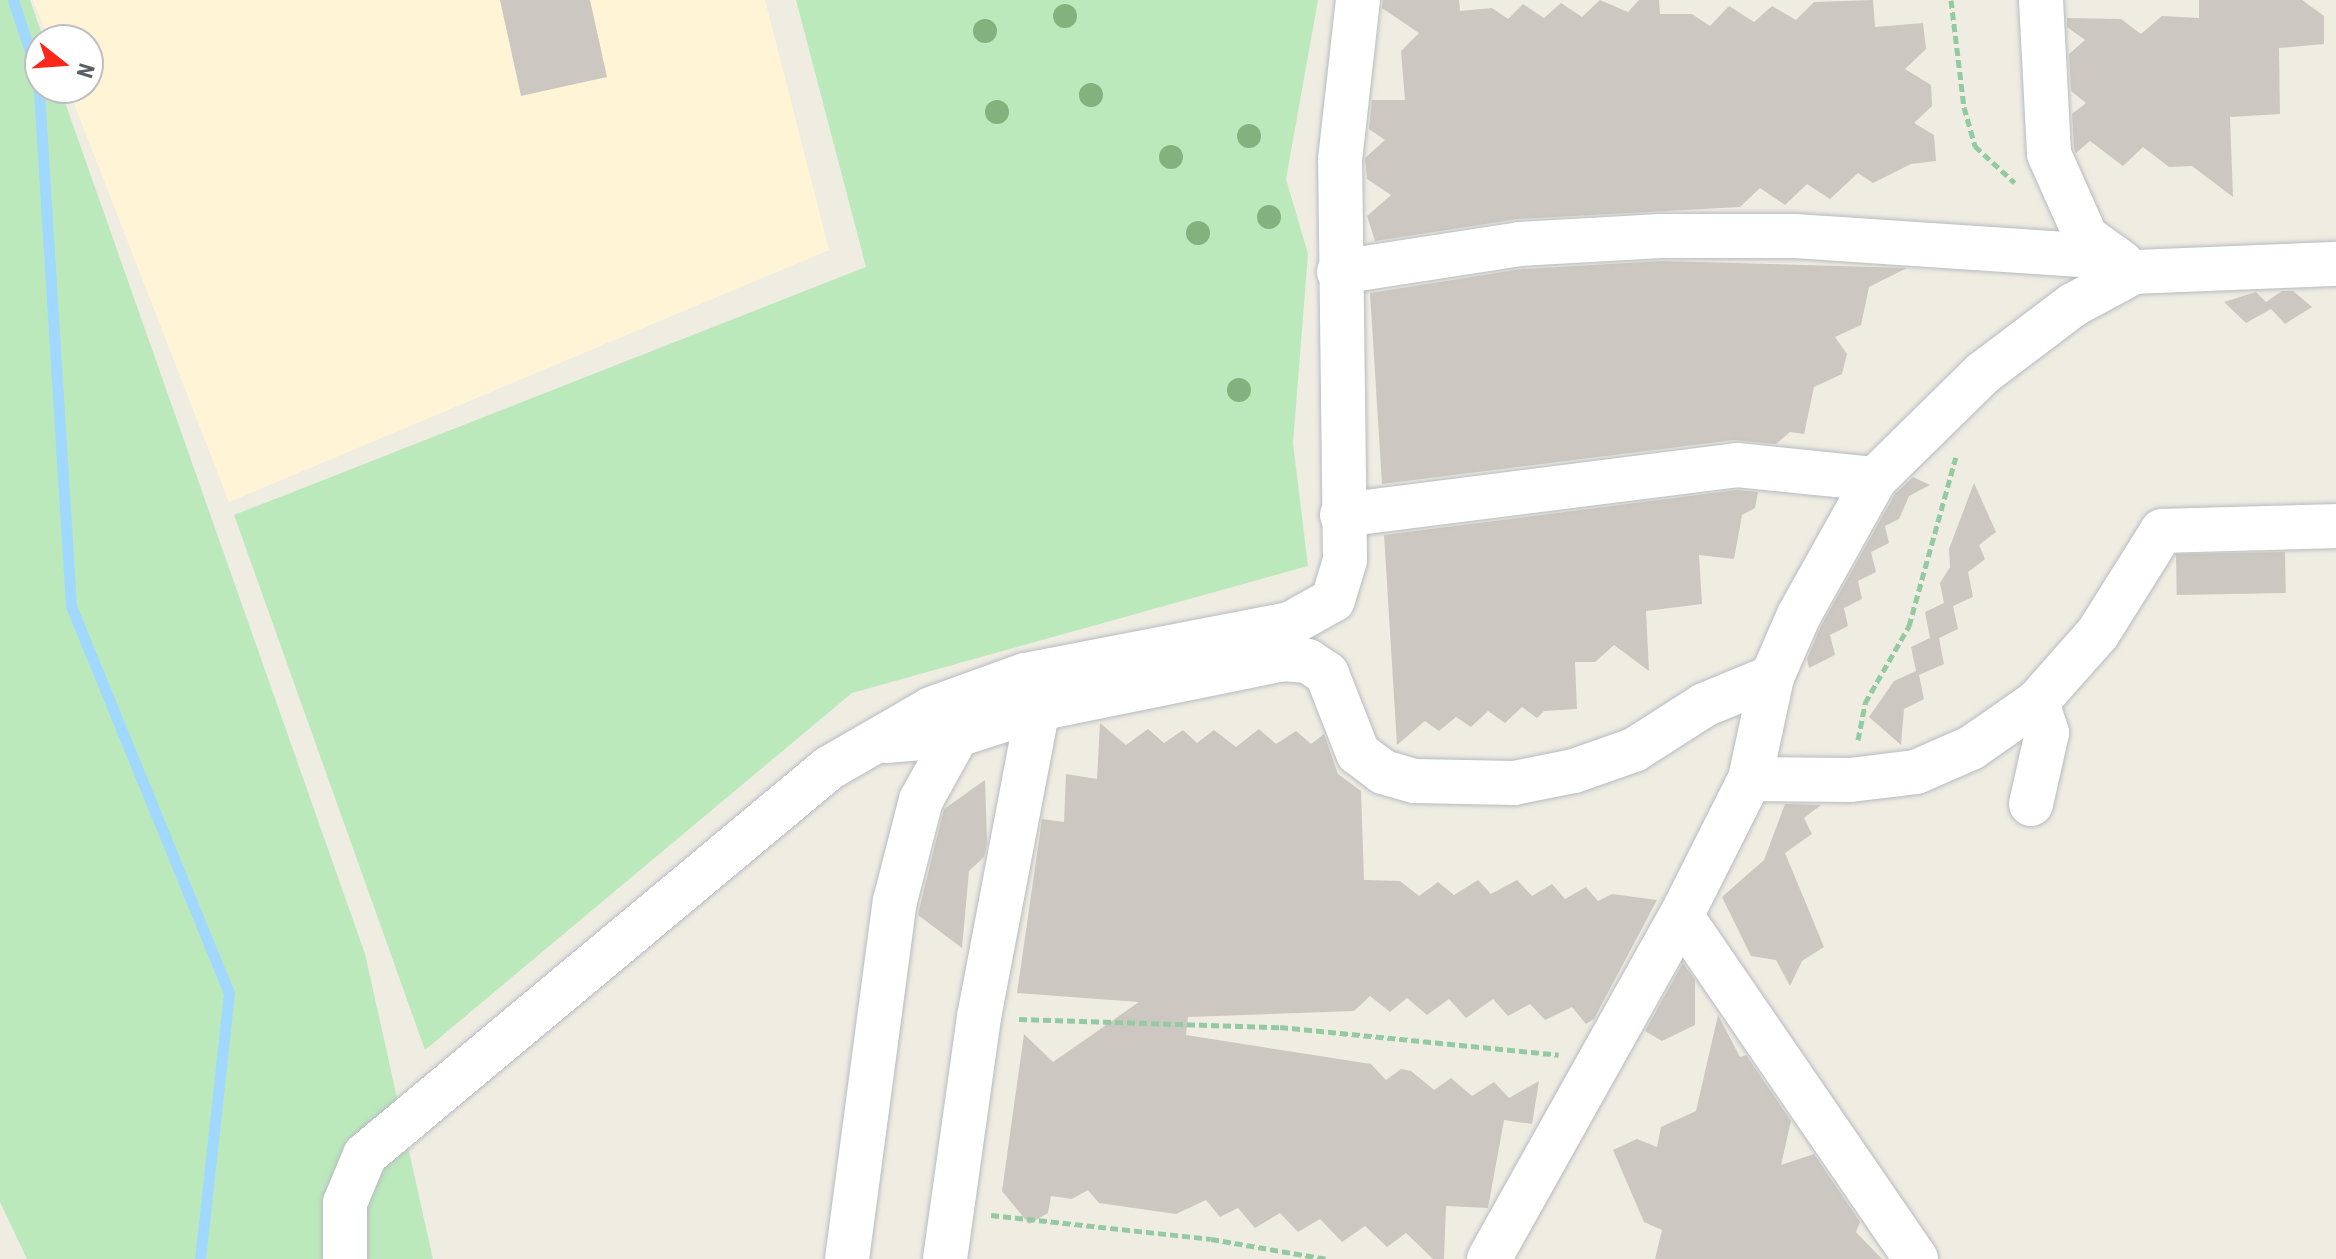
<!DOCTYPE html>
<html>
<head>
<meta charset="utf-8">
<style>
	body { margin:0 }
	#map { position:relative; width:2336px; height:1259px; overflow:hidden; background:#efece2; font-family:"Roboto Condensed",sans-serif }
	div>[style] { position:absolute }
	.commercial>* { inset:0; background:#fff5d6 }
	.green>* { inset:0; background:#bce9bb }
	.stream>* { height:11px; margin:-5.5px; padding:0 5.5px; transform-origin:5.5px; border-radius:5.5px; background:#a1d8ff }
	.building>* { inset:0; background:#ccc8c1; transform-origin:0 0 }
	.path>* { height:5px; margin-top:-2.5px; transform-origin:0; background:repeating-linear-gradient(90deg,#94caa2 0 8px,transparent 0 12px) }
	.roads { filter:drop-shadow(0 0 2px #b7bbc0) drop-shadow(0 0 2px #b7bbc0) }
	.minor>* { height:44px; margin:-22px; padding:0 22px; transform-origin:22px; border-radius:22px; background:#fff }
	.trees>* { width:24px; height:24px; margin:-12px; border-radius:50%; background:#83b27e }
	span { translate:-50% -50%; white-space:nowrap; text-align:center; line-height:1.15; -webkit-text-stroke:6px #fff; paint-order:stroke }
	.north { position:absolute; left:24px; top:24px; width:80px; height:80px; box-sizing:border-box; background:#fff; border:2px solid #bdbfc1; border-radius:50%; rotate:107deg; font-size:22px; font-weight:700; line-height:32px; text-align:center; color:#5a5f64 }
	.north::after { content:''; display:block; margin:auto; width:28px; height:36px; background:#fa281c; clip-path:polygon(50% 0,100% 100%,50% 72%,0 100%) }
</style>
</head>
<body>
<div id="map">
	<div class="commercial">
		<div style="clip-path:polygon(33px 0,765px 0,829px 250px,229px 502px,68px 88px,88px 88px,88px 40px,49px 40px)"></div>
	</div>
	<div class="green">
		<div style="clip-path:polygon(0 0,30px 0,44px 40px,40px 88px,60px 88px,365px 954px,433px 1259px,27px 1259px,0 1202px)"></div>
		<div style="clip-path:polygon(796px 0,1318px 0,1286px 179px,1308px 254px,1293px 443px,1308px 566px,852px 693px,425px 1050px,234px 515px,866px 267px)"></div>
	</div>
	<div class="stream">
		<div style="left:13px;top:0;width:80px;rotate:71.8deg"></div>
		<div style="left:38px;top:76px;width:531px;rotate:86.44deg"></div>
		<div style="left:71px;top:606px;width:418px;rotate:67.8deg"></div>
		<div style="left:229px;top:993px;width:268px;rotate:96.2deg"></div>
	</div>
	<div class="building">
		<div style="clip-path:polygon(500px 0,590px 0,607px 77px,521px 96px)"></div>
		<div style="clip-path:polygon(1383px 0,1459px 0,1460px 11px,1492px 8px,1508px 19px,1523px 4px,1544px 18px,1561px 3px,1582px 17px,1600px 0,1628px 12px,1639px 0,1659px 0,1660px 14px,1692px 14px,1710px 26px,1729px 6px,1754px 22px,1772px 6px,1796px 20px,1814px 2px,1873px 0,1875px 27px,1923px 23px,1926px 49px,1905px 69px,1931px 85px,1932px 106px,1914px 123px,1934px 135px,1936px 161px,1911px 164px,1873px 183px,1858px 173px,1830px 199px,1807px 184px,1785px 205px,1760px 188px,1740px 207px,1518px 219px,1375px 241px,1367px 216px,1391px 195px,1367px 179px,1365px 158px,1385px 140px,1369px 129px,1372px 100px,1405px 100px,1401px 51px,1419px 33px,1382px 8px)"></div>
		<div style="clip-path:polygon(2199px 0,2302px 0,2324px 16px,2324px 44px,2279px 48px,2280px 114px,2230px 117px,2233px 197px,2192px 166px,2169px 167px,2143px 147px,2123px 166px,2090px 141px,2076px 153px,2074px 148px,2072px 114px,2086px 103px,2071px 91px,2069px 54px,2085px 40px,2067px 27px,2067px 18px,2121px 19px,2141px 34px,2162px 16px,2199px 18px)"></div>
		<div style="clip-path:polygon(1662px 261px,1907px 268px,1869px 287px,1861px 325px,1835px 337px,1847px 354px,1842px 374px,1814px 387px,1804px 434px,1790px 432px,1776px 444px,1734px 440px,1382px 484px,1370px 293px,1522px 269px)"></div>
		<div style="clip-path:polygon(2282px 291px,2293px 291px,2312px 307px,2285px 324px,2271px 309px,2246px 323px,2224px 302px,2256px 292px,2266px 302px)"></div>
		<div style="clip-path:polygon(1913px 477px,1930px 485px,1909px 496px,1899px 519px,1885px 526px,1889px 543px,1871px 552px,1876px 572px,1858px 581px,1862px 599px,1844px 608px,1848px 626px,1830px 635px,1835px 655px,1809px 668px,1807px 659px,1821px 626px,1895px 494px)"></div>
		<div style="clip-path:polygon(1974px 483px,1996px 532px,1979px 545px,1985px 559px,1968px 572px,1973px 597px,1953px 606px,1958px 629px,1939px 638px,1944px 664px,1919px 675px,1924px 699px,1904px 709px,1901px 745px,1869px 717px,1894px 681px,1916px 671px,1911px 647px,1930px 638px,1925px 612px,1944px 603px,1940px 583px,1950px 567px,1949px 549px)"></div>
		<div style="clip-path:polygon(1737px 490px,1758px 492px,1755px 508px,1742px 515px,1734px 559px,1699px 555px,1702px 604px,1646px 611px,1649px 671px,1614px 645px,1595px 662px,1575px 662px,1577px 709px,1544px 711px,1537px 718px,1522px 707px,1505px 723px,1488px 711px,1471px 727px,1456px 717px,1439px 731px,1425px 721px,1397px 745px,1384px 535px)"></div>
		<div style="left:2285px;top:552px;width:41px;height:109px;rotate:89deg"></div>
		<div style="clip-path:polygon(1100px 723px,1126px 745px,1148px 729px,1164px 743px,1183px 730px,1197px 743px,1214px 730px,1236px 747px,1259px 729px,1276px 744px,1296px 731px,1311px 744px,1324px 734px,1338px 774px,1361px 791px,1364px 880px,1400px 881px,1419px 896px,1438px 882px,1454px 895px,1478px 880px,1491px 894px,1517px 880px,1532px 896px,1552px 884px,1565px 899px,1586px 887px,1598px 901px,1612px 894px,1657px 900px,1594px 1019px,1586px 1024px,1572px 1007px,1545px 1020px,1530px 1004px,1508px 1016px,1493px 999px,1466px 1018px,1449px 999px,1427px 1015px,1407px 998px,1390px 1012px,1370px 996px,1354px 1011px,1188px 1017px,1186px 1035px,1371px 1064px,1386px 1080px,1401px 1069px,1411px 1071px,1434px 1090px,1451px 1078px,1472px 1096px,1494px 1082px,1509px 1098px,1539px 1081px,1532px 1124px,1504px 1120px,1488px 1208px,1446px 1206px,1444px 1259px,1433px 1259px,1406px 1233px,1387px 1247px,1365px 1226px,1342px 1242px,1320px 1219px,1298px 1232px,1280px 1213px,1255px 1228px,1238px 1208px,1220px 1217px,1206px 1200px,1176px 1214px,1099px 1203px,1088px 1190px,1072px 1199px,1051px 1196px,1048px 1213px,1029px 1224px,1002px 1191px,1024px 1034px,1053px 1062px,1139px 1002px,1017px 993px,1042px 819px,1064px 822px,1066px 774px,1097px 779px)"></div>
		<div style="clip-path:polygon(985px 780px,987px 843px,984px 857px,969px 871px,962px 948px,918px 915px,920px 906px,944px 809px)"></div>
		<div style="clip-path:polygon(1785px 804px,1821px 805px,1804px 818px,1812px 834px,1785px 853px,1824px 947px,1802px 961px,1790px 986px,1776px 960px,1751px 956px,1722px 897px,1764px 860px)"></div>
		<div style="clip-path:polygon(1683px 963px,1695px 980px,1695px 1025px,1662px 1041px,1645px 1031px)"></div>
		<div style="clip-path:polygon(1718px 1015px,1740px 1057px,1746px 1055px,1791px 1121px,1781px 1165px,1814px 1154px,1860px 1222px,1856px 1232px,1882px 1259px,1655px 1259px,1662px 1230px,1644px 1222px,1613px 1150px,1637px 1139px,1657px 1147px,1661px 1127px,1696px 1111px)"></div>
	</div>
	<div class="path">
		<div style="left:1951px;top:0;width:108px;rotate:83.1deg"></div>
		<div style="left:1964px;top:107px;width:41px;rotate:74.2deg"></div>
		<div style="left:1975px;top:146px;width:54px;rotate:42.8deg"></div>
		<div style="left:1858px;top:740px;width:38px;rotate:-79deg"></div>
		<div style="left:1865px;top:703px;width:89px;rotate:-60.3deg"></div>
		<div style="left:1909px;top:626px;width:175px;rotate:-74.5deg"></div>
		<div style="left:1019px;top:1019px;width:261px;rotate:1.8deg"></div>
		<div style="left:1280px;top:1027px;width:280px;rotate:5.7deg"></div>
		<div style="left:991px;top:1215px;width:221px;rotate:6.2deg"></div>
		<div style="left:1211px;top:1239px;width:118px;rotate:9.8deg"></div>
	</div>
	<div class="roads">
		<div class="minor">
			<div style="left:2041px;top:0;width:154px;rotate:87deg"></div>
			<div style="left:2049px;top:154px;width:91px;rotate:66deg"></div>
			<div style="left:2086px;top:237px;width:44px;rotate:35.8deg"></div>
			<div style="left:1339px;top:272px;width:182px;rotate:-8.8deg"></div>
			<div style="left:1519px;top:244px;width:142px;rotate:-3.2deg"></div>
			<div style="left:1661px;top:236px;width:134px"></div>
			<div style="left:1795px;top:236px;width:320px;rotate:3.8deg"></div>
			<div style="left:1342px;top:515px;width:398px;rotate:-7.2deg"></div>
			<div style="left:1737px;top:465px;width:139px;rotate:5.8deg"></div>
			<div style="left:886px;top:741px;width:71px;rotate:-4.8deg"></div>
			<div style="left:957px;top:735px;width:85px;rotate:-17.8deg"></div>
			<div style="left:1038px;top:709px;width:250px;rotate:-11.5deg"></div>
			<div style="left:1283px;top:659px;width:25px;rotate:5deg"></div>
			<div style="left:1308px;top:661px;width:23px;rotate:34deg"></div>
			<div style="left:1327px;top:674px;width:85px;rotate:68.6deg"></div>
			<div style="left:1358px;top:753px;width:31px;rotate:37deg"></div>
			<div style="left:1383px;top:772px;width:33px;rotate:16deg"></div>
			<div style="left:1415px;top:781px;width:99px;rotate:1.2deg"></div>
			<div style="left:1514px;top:783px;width:61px;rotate:-11.3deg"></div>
			<div style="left:1574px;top:771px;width:64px;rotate:-19.3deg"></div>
			<div style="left:1634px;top:750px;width:83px;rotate:-32.7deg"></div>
			<div style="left:1704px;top:705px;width:74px;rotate:-22.4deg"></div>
			<div style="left:1750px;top:779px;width:100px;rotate:0.6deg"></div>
			<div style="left:1850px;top:780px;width:66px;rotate:-6.9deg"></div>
			<div style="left:1916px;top:772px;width:60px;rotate:-23.6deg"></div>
			<div style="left:1971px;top:748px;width:80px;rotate:-34.9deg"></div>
			<div style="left:2037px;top:702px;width:92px;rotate:-48.5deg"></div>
			<div style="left:2098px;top:633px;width:120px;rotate:-57.9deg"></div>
			<div style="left:2162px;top:531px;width:174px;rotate:-1.6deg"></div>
			<div style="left:2031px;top:804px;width:73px;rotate:-77.3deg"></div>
			<div style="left:2047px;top:733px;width:33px;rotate:-108deg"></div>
			<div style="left:345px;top:1259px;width:56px;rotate:-90deg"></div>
			<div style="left:345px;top:1203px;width:52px;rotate:-67.4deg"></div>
			<div style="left:365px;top:1155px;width:604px;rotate:-39.83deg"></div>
			<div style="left:829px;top:768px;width:118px;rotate:-30deg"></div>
			<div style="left:931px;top:709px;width:100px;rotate:-19.9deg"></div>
			<div style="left:1025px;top:675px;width:270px;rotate:-10.9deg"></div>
			<div style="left:1290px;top:624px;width:49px;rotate:-29.2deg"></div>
			<div style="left:1333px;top:600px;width:42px;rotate:-73.3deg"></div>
			<div style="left:1345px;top:560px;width:400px;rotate:-90.7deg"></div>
			<div style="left:1340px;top:160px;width:161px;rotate:-83.6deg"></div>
			<div style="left:847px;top:1259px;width:361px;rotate:-82.4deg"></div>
			<div style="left:895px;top:901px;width:104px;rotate:-75.6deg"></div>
			<div style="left:921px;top:800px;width:74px;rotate:-61deg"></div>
			<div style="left:945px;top:1259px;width:244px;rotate:-82deg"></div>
			<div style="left:979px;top:1017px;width:314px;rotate:-79.2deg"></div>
			<div style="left:1489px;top:1259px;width:393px;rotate:-60.8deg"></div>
			<div style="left:1916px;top:1259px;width:416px;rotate:-124.4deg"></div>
			<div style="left:1681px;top:916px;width:153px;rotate:-63.3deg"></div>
			<div style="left:1750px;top:779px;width:104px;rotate:-77.8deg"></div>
			<div style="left:1772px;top:677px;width:68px;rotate:-66.5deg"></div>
			<div style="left:1799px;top:615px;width:156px;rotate:-60.8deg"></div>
			<div style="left:1875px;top:479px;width:151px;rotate:-44.5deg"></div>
			<div style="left:1983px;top:373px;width:113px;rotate:-37.1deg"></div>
			<div style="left:2073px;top:305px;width:69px;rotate:-28.4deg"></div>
			<div style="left:2134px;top:272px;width:202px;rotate:-2.3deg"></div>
		</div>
	</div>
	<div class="trees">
		<div style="left:1065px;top:16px"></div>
		<div style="left:985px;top:31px"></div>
		<div style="left:1091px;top:95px"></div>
		<div style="left:997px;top:112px"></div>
		<div style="left:1249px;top:136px"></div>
		<div style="left:1171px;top:157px"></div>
		<div style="left:1269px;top:217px"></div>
		<div style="left:1198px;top:233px"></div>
		<div style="left:1239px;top:390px"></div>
	</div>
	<div class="north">N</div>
</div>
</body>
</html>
